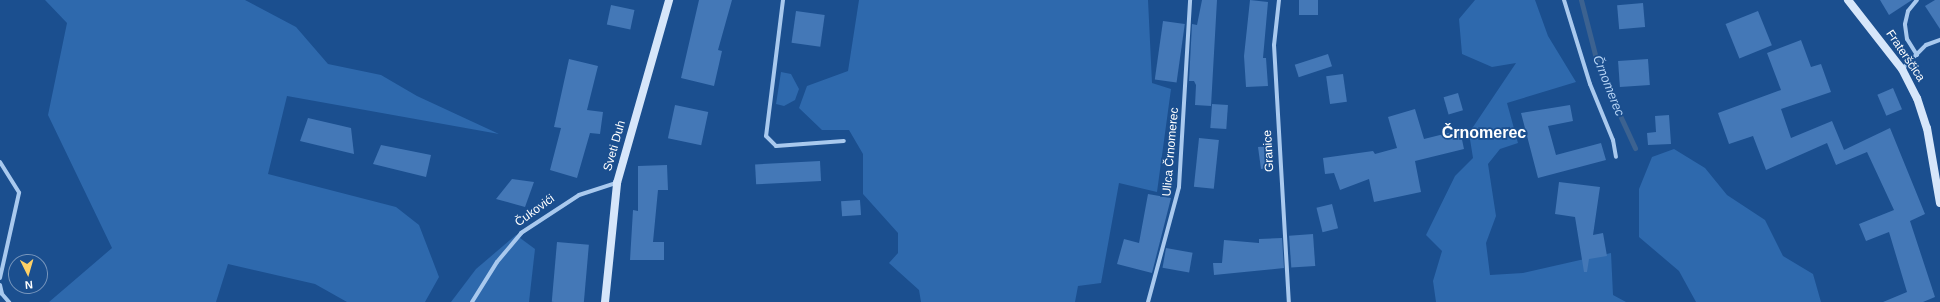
<!DOCTYPE html>
<html>
<head>
<meta charset="utf-8">
<style>
	body { margin:0 }
	#map { position:relative; width:1940px; height:302px; overflow:hidden; background:#1b4f8f; font-family:Helvetica,sans-serif }
	div>[style] { position:absolute }
	.green>* { inset:0; background:#2e69ad }
	.stream>* { height:5px; margin:-2.5px; padding:0 2.5px; transform-origin:2.5px; border-radius:2.5px; background:#3c6290 }
	.building>* { inset:0; background:#4478b7; transform-origin:0 0 }
	.street>* { height:4px; margin:-2px; padding:0 2px; transform-origin:2px; border-radius:2px; background:#a9c9ee }
	.secondary>* { height:8px; margin:-4px; padding:0 4px; transform-origin:4px; border-radius:4px; background:#d6e6fa }
	span { translate:-50% -50%; white-space:nowrap; text-align:center; line-height:1.15; -webkit-text-stroke:3.5px #1b4f8f; paint-order:stroke }
	.street-label { font-size:12px; color:#fff }
	.water-label { font-size:13px; color:#b5d3f5; font-style:italic }
	.district-label { font-size:16px; color:#fff; font-weight:700 }
	.north { position:absolute; left:8px; top:254px; width:40px; height:40px; box-sizing:border-box; background:#1b4f8f; border:1px solid #7695bc; border-radius:50%; rotate:175deg; font-size:11px; font-weight:700; line-height:16px; text-align:center; color:#fff }
	.north::after { content:''; display:block; margin:auto; width:14px; height:18px; background:#ffd166; clip-path:polygon(50% 0,100% 100%,50% 72%,0 100%) }
</style>
</head>
<body>
<div id="map">
	<div class="green">
		<div style="clip-path:polygon(45px 0,245px 0,296px 27px,328px 64px,381px 75px,417px 96px,499px 134px,287px 96px,268px 174px,396px 207px,419px 225px,439px 277px,425px 302px,347px 302px,315px 284px,228px 264px,216px 302px,49px 302px,112px 248px,48px 115px,67px 23px)"></div>
		<div style="clip-path:polygon(859px 0,1148px 0,1152px 83px,1171px 89px,1157px 192px,1119px 183px,1101px 283px,1078px 286px,1075px 302px,921px 302px,919px 290px,889px 263px,898px 253px,898px 233px,863px 194px,863px 154px,849px 130px,822px 130px,799px 108px,807px 86px,848px 71px)"></div>
		<div style="clip-path:polygon(1475px 0,1535px 0,1548px 36px,1576px 82px,1507px 103px,1518px 143px,1500px 149px,1488px 164px,1496px 216px,1486px 243px,1490px 275px,1523px 273px,1611px 253px,1613px 295px,1626px 302px,1436px 302px,1433px 281px,1442px 251px,1426px 235px,1455px 176px,1473px 158px,1469px 133px,1516px 63px,1492px 67px,1462px 54px,1459px 19px)"></div>
		<div style="clip-path:polygon(781px 72px,791px 74px,799px 89px,795px 100px,784px 106px,776px 104px)"></div>
		<div style="clip-path:polygon(1674px 149px,1705px 168px,1727px 195px,1765px 220px,1783px 256px,1813px 274px,1821px 302px,1696px 302px,1679px 271px,1639px 237px,1639px 189px,1652px 157px)"></div>
		<div style="clip-path:polygon(516px 235px,535px 249px,529px 302px,451px 302px,476px 269px)"></div>
	</div>
	<div class="stream">
		<div style="left:1581px;top:0;width:72px;rotate:75.6deg"></div>
		<div style="left:1599px;top:70px;width:86px;rotate:65.2deg"></div>
	</div>
	<div class="building">
		<div style="clip-path:polygon(699px 0,732px 0,718px 50px,722px 51px,714px 86px,681px 78px)"></div>
		<div style="clip-path:polygon(1202px 0,1217px 0,1211px 106px,1195px 105px,1196px 85px,1194px 81px,1189px 81px,1192px 24px,1197px 25px)"></div>
		<div style="clip-path:polygon(1250px 0,1268px 2px,1263px 58px,1266px 58px,1268px 86px,1246px 87px,1244px 56px)"></div>
		<div style="left:1299px;top:0;width:19px;height:15px"></div>
		<div style="clip-path:polygon(1880px 0,1912px 0,1889px 15px)"></div>
		<div style="clip-path:polygon(1935px 0,1940px 0,1940px 29px,1925px 6px)"></div>
		<div style="left:1643px;top:3px;width:24px;height:26px;rotate:85deg"></div>
		<div style="left:611px;top:5px;width:24px;height:20px;rotate:12deg"></div>
		<div style="left:796px;top:11px;width:29px;height:32px;rotate:8deg"></div>
		<div style="left:1758px;top:11px;width:37px;height:35px;rotate:68deg"></div>
		<div style="left:1163px;top:21px;width:22px;height:59px;rotate:8deg"></div>
		<div style="clip-path:polygon(1801px 40px,1811px 67px,1821px 64px,1831px 92px,1781px 109px,1791px 138px,1832px 121px,1844px 150px,1890px 128px,1925px 214px,1910px 221px,1935px 297px,1923px 302px,1883px 302px,1907px 292px,1889px 232px,1866px 241px,1859px 224px,1894px 210px,1867px 152px,1836px 165px,1827px 143px,1766px 170px,1753px 136px,1729px 144px,1718px 113px,1781px 90px,1767px 53px)"></div>
		<div style="left:1328px;top:54px;width:13px;height:35px;rotate:72deg"></div>
		<div style="clip-path:polygon(569px 59px,598px 66px,587px 110px,603px 112px,600px 134px,590px 133px,577px 178px,550px 170px,561px 128px,554px 127px)"></div>
		<div style="left:1648px;top:59px;width:26px;height:30px;rotate:86deg"></div>
		<div style="left:1343px;top:74px;width:28px;height:17px;rotate:82deg"></div>
		<div style="left:1893px;top:88px;width:23px;height:17px;rotate:67deg"></div>
		<div style="left:1458px;top:93px;width:18px;height:15px;rotate:74deg"></div>
		<div style="left:1212px;top:104px;width:16px;height:24px;rotate:4deg"></div>
		<div style="left:675px;top:105px;width:34px;height:34px;rotate:12deg"></div>
		<div style="clip-path:polygon(1570px 105px,1573px 121px,1548px 126px,1556px 155px,1601px 143px,1606px 160px,1538px 178px,1521px 113px)"></div>
		<div style="clip-path:polygon(1415px 109px,1424px 139px,1460px 130px,1464px 149px,1415px 161px,1421px 192px,1374px 202px,1369px 179px,1340px 190px,1334px 173px,1325px 174px,1323px 158px,1373px 151px,1375px 154px,1397px 148px,1388px 117px)"></div>
		<div style="clip-path:polygon(1669px 115px,1671px 144px,1648px 145px,1647px 133px,1656px 132px,1655px 116px)"></div>
		<div style="clip-path:polygon(308px 118px,351px 128px,354px 154px,300px 141px)"></div>
		<div style="left:1199px;top:138px;width:20px;height:49px;rotate:6deg"></div>
		<div style="clip-path:polygon(381px 145px,431px 155px,426px 177px,373px 164px)"></div>
		<div style="clip-path:polygon(1270px 146px,1274px 166px,1261px 169px,1258px 147px)"></div>
		<div style="left:820px;top:161px;width:20px;height:65px;rotate:87deg"></div>
		<div style="clip-path:polygon(667px 165px,668px 190px,658px 190px,653px 242px,664px 242px,664px 260px,630px 260px,633px 210px,638px 211px,638px 166px)"></div>
		<div style="clip-path:polygon(512px 179px,534px 182px,525px 207px,496px 199px)"></div>
		<div style="clip-path:polygon(1559px 182px,1600px 187px,1593px 235px,1603px 233px,1607px 256px,1589px 259px,1587px 272px,1584px 272px,1575px 217px,1555px 214px)"></div>
		<div style="clip-path:polygon(1148px 194px,1171px 198px,1152px 273px,1117px 264px,1124px 239px,1139px 243px)"></div>
		<div style="left:860px;top:200px;width:15px;height:19px;rotate:86deg"></div>
		<div style="left:1332px;top:204px;width:25px;height:16px;rotate:76deg"></div>
		<div style="left:1313px;top:234px;width:32px;height:24px;rotate:86deg"></div>
		<div style="clip-path:polygon(1282px 238px,1284px 268px,1214px 275px,1213px 263px,1222px 263px,1224px 240px,1259px 243px,1259px 239px)"></div>
		<div style="left:557px;top:242px;width:32px;height:60px;rotate:5deg"></div>
		<div style="left:1166px;top:248px;width:27px;height:20px;rotate:10deg"></div>
	</div>
	<div class="street">
		<div style="left:783px;top:0;width:137px;rotate:97.1deg"></div>
		<div style="left:766px;top:136px;width:14px;rotate:45deg"></div>
		<div style="left:776px;top:146px;width:68px;rotate:-4.2deg"></div>
		<div style="left:1279px;top:0;width:45px;rotate:96.3deg"></div>
		<div style="left:1274px;top:45px;width:257px;rotate:86.7deg"></div>
		<div style="left:1564px;top:0;width:88px;rotate:72.8deg"></div>
		<div style="left:1590px;top:84px;width:61px;rotate:67.7deg"></div>
		<div style="left:1613px;top:140px;width:17px;rotate:80deg"></div>
		<div style="left:1917px;top:55px;width:19px;rotate:-122deg"></div>
		<div style="left:1907px;top:39px;width:15px;rotate:-98deg"></div>
		<div style="left:1905px;top:24px;width:13px;rotate:-77deg"></div>
		<div style="left:1908px;top:11px;width:14px;rotate:-51deg"></div>
		<div style="left:1902px;top:69px;width:34px;rotate:-45deg"></div>
		<div style="left:1926px;top:45px;width:15px;rotate:-20deg"></div>
		<div style="left:0;top:162px;width:36px;rotate:58deg"></div>
		<div style="left:19px;top:193px;width:87px;rotate:102.6deg"></div>
		<div style="left:0;top:285px;width:9px;rotate:77deg"></div>
		<div style="left:2px;top:294px;width:11px;rotate:49deg"></div>
		<div style="left:472px;top:302px;width:47px;rotate:-58deg"></div>
		<div style="left:497px;top:262px;width:38px;rotate:-50deg"></div>
		<div style="left:521px;top:233px;width:69px;rotate:-33.2deg"></div>
		<div style="left:579px;top:195px;width:40px;rotate:-18deg"></div>
		<div style="left:1148px;top:302px;width:119px;rotate:-74.9deg"></div>
		<div style="left:1179px;top:187px;width:187px;rotate:-86.6deg"></div>
	</div>
	<div class="secondary">
		<div style="left:1848px;top:0;width:88px;rotate:52deg"></div>
		<div style="left:1902px;top:69px;width:33px;rotate:63deg"></div>
		<div style="left:1917px;top:98px;width:32px;rotate:72deg"></div>
		<div style="left:1927px;top:128px;width:76px;rotate:80.2deg"></div>
		<div style="left:605px;top:302px;width:120px;rotate:-84.2deg"></div>
		<div style="left:617px;top:183px;width:190px;rotate:-74.1deg"></div>
	</div>
	<div class="street-label">
		<span style="left:1905px;top:56px;rotate:56deg">Fraterščica</span>
		<span style="left:615px;top:146px;rotate:-74deg">Sveti Duh</span>
		<span style="left:1269px;top:151px;rotate:-93deg">Granice</span>
		<span style="left:1171px;top:152px;rotate:-85deg">Ulica Črnomerec</span>
		<span style="left:535px;top:211px;rotate:-36deg">Čukovići</span>
	</div>
	<div class="water-label">
		<span style="left:1608px;top:86px;rotate:68deg">Črnomerec</span>
	</div>
	<div class="district-label">
		<span style="left:1484px;top:133px">Črnomerec</span>
	</div>
	<div class="north">N</div>
</div>
</body>
</html>
